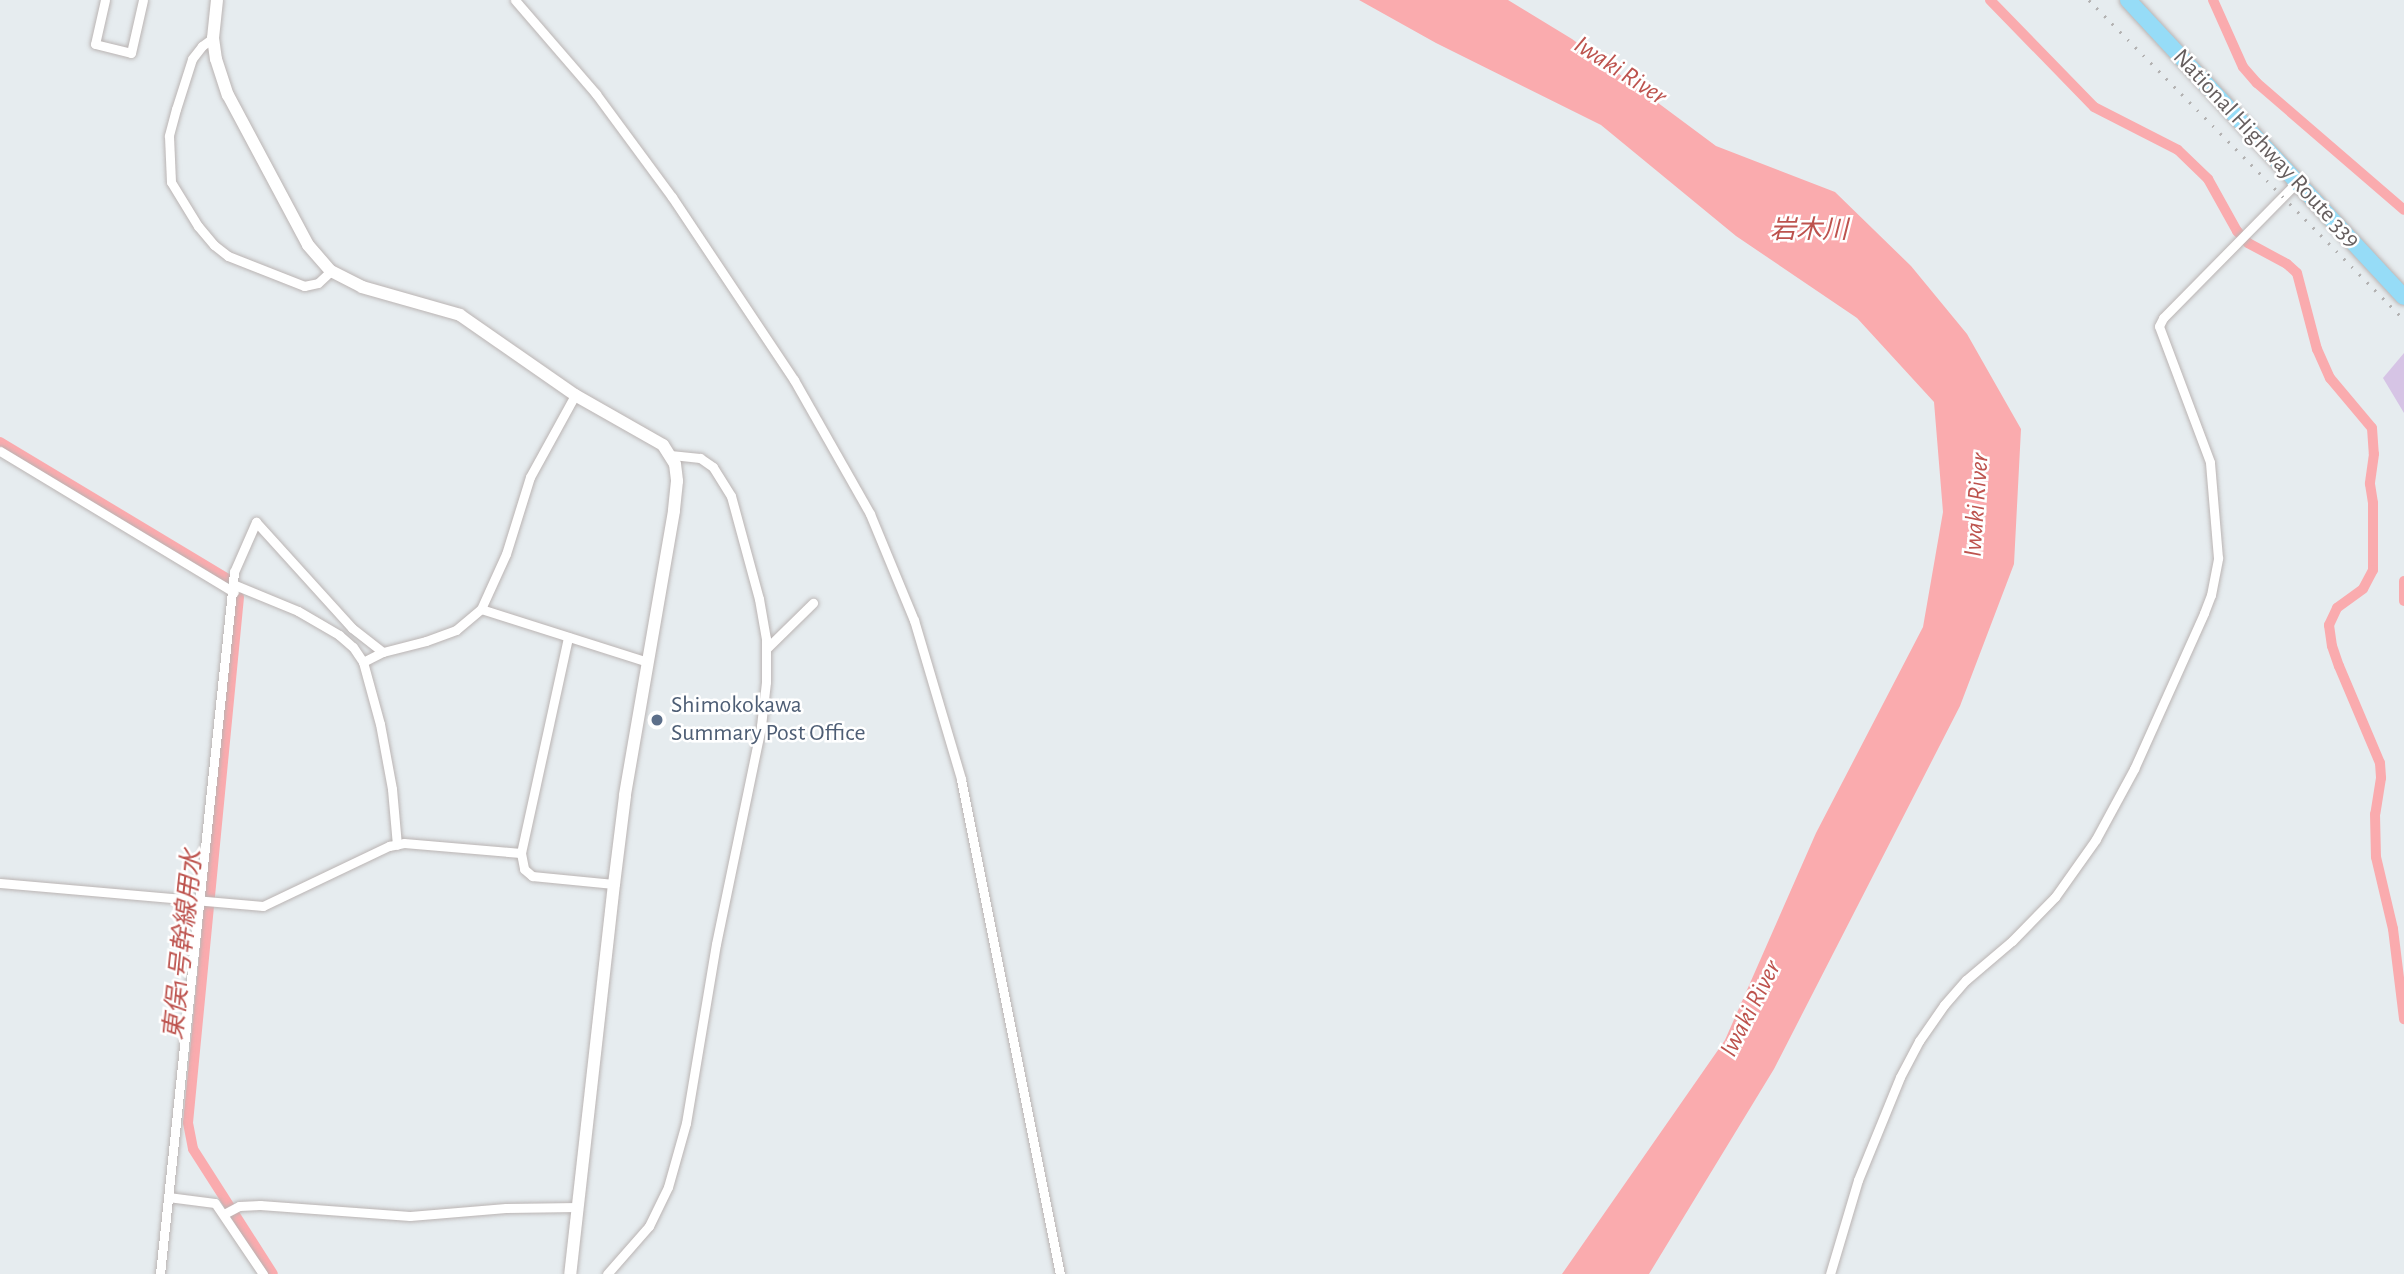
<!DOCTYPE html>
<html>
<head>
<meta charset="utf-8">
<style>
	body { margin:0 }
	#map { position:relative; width:2404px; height:1274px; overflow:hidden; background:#e6ecef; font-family:"Alegreya Sans","Noto Sans JP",sans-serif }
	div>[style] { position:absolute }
	.green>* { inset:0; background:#d6c4e5 }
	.water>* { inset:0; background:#faabae }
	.canal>* { height:10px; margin:-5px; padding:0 5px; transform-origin:5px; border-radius:5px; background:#faabae }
	.roads { filter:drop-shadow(0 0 2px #bab4b3) drop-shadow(0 0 2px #bab4b3) }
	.street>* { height:9px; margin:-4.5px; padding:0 4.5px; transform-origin:4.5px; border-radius:4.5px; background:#fff }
	.secondary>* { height:12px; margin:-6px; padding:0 6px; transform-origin:6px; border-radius:6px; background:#fff }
	.highway>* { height:16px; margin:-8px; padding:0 8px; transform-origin:8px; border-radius:8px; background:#96dcf7 }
	.rail>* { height:2.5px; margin-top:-1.25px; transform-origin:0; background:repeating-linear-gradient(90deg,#b3b2b2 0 2px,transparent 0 11px) }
	.dots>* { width:19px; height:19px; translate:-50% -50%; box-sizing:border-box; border:4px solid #fff; border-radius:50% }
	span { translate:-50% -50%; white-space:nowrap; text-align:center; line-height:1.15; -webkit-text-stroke:5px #fff; paint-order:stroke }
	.street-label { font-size:24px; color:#655e5e }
	.service-label { font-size:24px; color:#4e5e75 }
	.left { translate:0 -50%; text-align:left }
	.water-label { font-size:26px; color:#bd534e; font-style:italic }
</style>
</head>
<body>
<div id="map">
	<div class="green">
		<div style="clip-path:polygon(2404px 353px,2404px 413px,2383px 378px)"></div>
	</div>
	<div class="water">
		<div style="clip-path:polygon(1359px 0,1508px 0,1572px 39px,1716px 146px,1835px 192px,1911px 266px,1967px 334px,2021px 429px,2014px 564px,1960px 706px,1774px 1069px,1649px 1274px,1562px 1274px,1725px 1040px,1816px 833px,1923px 627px,1943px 512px,1934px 402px,1857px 318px,1736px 236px,1601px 125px,1436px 43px)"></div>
	</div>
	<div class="canal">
		<div style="left:1990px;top:0;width:149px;rotate:45.8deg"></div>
		<div style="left:2094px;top:107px;width:94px;rotate:27.1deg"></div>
		<div style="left:2178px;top:150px;width:42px;rotate:44deg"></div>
		<div style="left:2208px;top:179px;width:60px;rotate:60.9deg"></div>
		<div style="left:2237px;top:231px;width:16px;rotate:47deg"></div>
		<div style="left:2248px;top:243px;width:44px;rotate:28.3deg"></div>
		<div style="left:2287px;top:264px;width:13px;rotate:42deg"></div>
		<div style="left:2297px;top:273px;width:79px;rotate:75.3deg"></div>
		<div style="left:2317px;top:349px;width:32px;rotate:66deg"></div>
		<div style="left:2330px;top:378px;width:65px;rotate:50deg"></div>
		<div style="left:2372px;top:428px;width:26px;rotate:86deg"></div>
		<div style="left:2374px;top:454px;width:30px;rotate:98deg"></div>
		<div style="left:2370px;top:484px;width:19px;rotate:81deg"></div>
		<div style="left:2373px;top:503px;width:67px;rotate:90deg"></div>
		<div style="left:2373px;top:570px;width:21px;rotate:118deg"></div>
		<div style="left:2363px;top:589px;width:32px;rotate:144deg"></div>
		<div style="left:2337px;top:608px;width:19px;rotate:115deg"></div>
		<div style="left:2329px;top:625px;width:21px;rotate:82deg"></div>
		<div style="left:2332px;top:646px;width:21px;rotate:71deg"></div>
		<div style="left:2339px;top:666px;width:105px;rotate:67.1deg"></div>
		<div style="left:2380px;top:763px;width:15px;rotate:86deg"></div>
		<div style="left:2381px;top:778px;width:36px;rotate:99deg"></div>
		<div style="left:2375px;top:814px;width:43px;rotate:88.7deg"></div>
		<div style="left:2376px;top:857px;width:74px;rotate:76.7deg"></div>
		<div style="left:2393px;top:929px;width:91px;rotate:83deg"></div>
		<div style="left:2213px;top:0;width:73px;rotate:65.9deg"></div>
		<div style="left:2243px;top:67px;width:21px;rotate:49deg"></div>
		<div style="left:2257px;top:83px;width:194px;rotate:40.8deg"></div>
		<div style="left:0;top:442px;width:266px;rotate:31deg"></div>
		<div style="left:2404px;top:581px;width:20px;rotate:90deg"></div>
		<div style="left:239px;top:597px;width:528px;rotate:95.54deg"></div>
		<div style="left:188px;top:1123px;width:26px;rotate:79deg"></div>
		<div style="left:193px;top:1149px;width:148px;rotate:57.4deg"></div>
	</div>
	<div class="roads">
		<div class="street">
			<div style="left:105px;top:0;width:45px;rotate:102.8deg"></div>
			<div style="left:95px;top:44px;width:37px;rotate:14deg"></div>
			<div style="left:131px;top:53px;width:54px;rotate:-77.2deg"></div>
			<div style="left:515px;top:0;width:124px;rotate:49.2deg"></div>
			<div style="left:596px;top:94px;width:128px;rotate:53.6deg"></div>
			<div style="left:672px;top:197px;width:220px;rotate:56.3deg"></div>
			<div style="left:794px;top:380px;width:154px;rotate:60.4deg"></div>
			<div style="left:870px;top:514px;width:115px;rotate:67.5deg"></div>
			<div style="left:914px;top:620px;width:166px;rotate:73.5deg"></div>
			<div style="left:961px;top:779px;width:505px;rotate:78.69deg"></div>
			<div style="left:213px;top:38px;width:14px;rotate:144deg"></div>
			<div style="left:202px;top:46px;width:16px;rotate:128deg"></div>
			<div style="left:192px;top:59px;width:52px;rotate:107.7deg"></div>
			<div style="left:176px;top:109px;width:28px;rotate:105deg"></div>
			<div style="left:169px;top:136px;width:46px;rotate:87.5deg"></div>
			<div style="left:171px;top:182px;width:52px;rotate:58.5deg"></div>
			<div style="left:198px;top:226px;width:25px;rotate:50deg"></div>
			<div style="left:214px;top:245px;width:18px;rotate:38deg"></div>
			<div style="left:228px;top:256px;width:82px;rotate:21.5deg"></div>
			<div style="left:304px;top:286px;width:14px;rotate:-12deg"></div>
			<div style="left:318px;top:283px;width:18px;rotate:-43deg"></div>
			<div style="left:0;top:451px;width:273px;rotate:31.1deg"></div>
			<div style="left:235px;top:585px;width:68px;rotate:22.4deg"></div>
			<div style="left:298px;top:611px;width:48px;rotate:30.3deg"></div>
			<div style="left:339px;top:635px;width:18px;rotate:41deg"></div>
			<div style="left:353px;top:647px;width:18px;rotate:56deg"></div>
			<div style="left:363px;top:662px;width:64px;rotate:74.7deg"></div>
			<div style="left:380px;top:724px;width:66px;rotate:79.5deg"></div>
			<div style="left:392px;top:789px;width:56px;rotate:84.9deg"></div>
			<div style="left:481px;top:609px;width:175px;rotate:17.6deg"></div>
			<div style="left:766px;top:649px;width:66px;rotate:-44.4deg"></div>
			<div style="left:363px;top:662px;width:22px;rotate:-27deg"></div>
			<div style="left:383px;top:652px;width:44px;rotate:-14.3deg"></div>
			<div style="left:426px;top:641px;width:32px;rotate:-20deg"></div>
			<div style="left:456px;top:630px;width:33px;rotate:-40deg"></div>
			<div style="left:481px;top:609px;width:60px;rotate:-65.6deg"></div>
			<div style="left:506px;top:554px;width:81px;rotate:-72.7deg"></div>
			<div style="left:530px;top:477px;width:94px;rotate:-61.2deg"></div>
			<div style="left:521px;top:853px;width:221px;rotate:-77.7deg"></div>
			<div style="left:0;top:883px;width:264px;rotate:5deg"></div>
			<div style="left:263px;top:906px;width:140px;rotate:-25.5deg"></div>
			<div style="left:389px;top:846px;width:15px;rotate:-11deg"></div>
			<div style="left:404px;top:843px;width:117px;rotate:4.9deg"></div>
			<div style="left:521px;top:853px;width:16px;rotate:79deg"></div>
			<div style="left:524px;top:869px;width:11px;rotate:41deg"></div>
			<div style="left:532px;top:876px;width:82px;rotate:5.6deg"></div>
			<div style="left:168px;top:1197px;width:47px;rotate:7.3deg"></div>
			<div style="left:215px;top:1203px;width:86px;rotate:55.9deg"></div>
			<div style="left:224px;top:1214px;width:17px;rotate:-28deg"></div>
			<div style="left:239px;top:1206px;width:21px;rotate:-3deg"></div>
			<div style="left:260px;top:1205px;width:150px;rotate:4.2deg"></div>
			<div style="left:410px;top:1216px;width:96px;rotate:-4.8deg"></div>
			<div style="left:506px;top:1208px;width:72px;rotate:-0.8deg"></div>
			<div style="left:160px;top:1274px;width:706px;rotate:-83.98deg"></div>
			<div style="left:234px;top:572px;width:55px;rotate:-66.3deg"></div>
			<div style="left:256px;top:522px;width:143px;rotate:47.8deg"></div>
			<div style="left:352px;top:628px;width:39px;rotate:38deg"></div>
			<div style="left:607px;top:1274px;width:64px;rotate:-48.8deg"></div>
			<div style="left:649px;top:1226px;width:43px;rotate:-64deg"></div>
			<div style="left:668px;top:1187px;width:66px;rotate:-74.3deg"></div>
			<div style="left:686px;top:1123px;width:181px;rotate:-80.5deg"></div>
			<div style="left:716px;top:944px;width:223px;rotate:-78.3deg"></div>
			<div style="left:761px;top:726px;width:44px;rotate:-83.5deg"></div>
			<div style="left:766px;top:682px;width:43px;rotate:-90deg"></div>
			<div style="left:766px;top:639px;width:41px;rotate:-99.9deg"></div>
			<div style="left:759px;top:599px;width:107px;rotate:-105.2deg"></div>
			<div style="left:731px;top:496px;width:34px;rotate:-122deg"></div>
			<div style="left:713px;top:467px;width:16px;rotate:-145deg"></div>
			<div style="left:700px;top:458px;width:28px;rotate:-174deg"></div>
			<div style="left:1830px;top:1274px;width:98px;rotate:-73.4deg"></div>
			<div style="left:1858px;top:1180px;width:111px;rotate:-67.8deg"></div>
			<div style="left:1900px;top:1077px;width:41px;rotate:-62.2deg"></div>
			<div style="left:1919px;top:1041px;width:44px;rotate:-55.2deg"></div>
			<div style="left:1944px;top:1005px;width:33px;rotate:-49deg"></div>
			<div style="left:1966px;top:980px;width:60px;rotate:-40.3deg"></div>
			<div style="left:2012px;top:941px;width:62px;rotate:-45.7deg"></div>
			<div style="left:2055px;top:897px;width:71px;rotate:-54.7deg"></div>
			<div style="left:2096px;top:839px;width:80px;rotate:-61.5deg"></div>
			<div style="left:2134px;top:769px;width:171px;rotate:-65.8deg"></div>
			<div style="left:2204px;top:613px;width:19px;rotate:-69deg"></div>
			<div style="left:2211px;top:595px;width:38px;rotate:-79deg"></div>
			<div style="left:2218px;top:558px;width:96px;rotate:-94.8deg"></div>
			<div style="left:2210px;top:462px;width:145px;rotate:-110.6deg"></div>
			<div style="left:2159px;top:326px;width:9px;rotate:-63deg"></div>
			<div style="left:2163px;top:318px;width:191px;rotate:-45.4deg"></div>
		</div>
		<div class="secondary">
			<div style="left:217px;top:0;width:38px;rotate:96deg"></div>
			<div style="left:213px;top:38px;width:21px;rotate:82deg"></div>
			<div style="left:216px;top:59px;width:38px;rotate:72deg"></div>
			<div style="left:228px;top:95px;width:170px;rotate:61.9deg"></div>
			<div style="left:308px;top:245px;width:35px;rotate:49deg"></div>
			<div style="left:331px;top:271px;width:35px;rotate:27deg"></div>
			<div style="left:362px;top:287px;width:102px;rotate:15.9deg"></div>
			<div style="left:460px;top:315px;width:140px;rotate:34.8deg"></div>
			<div style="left:575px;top:395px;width:101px;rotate:29.6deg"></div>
			<div style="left:663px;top:445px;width:22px;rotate:58deg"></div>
			<div style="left:675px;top:464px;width:17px;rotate:83deg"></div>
			<div style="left:677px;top:481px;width:30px;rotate:96deg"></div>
			<div style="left:674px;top:511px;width:289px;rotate:99.8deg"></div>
			<div style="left:625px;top:796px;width:89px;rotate:97.1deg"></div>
			<div style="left:614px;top:884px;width:392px;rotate:96.4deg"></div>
		</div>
		<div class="highway">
			<div style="left:2128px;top:0;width:405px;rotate:47.1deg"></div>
		</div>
	</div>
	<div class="rail">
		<div style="left:2089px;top:0;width:448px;rotate:45.4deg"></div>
	</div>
	<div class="dots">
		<div style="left:657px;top:720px;background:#5c6f8a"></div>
	</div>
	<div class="street-label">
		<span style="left:2266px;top:149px;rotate:47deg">National Highway Route 339</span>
	</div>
	<div class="service-label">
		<span class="left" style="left:671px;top:720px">Shimokokawa<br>Summary Post Office</span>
	</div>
	<div class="water-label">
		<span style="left:1620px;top:71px;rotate:33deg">Iwaki River</span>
		<span style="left:1809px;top:231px">岩木川</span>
		<span style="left:1977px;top:505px;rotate:-86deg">Iwaki River</span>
		<span style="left:184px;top:945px;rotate:-84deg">東俣1号幹線用水</span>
		<span style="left:1751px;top:1009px;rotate:-63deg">Iwaki River</span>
	</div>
</div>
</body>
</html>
